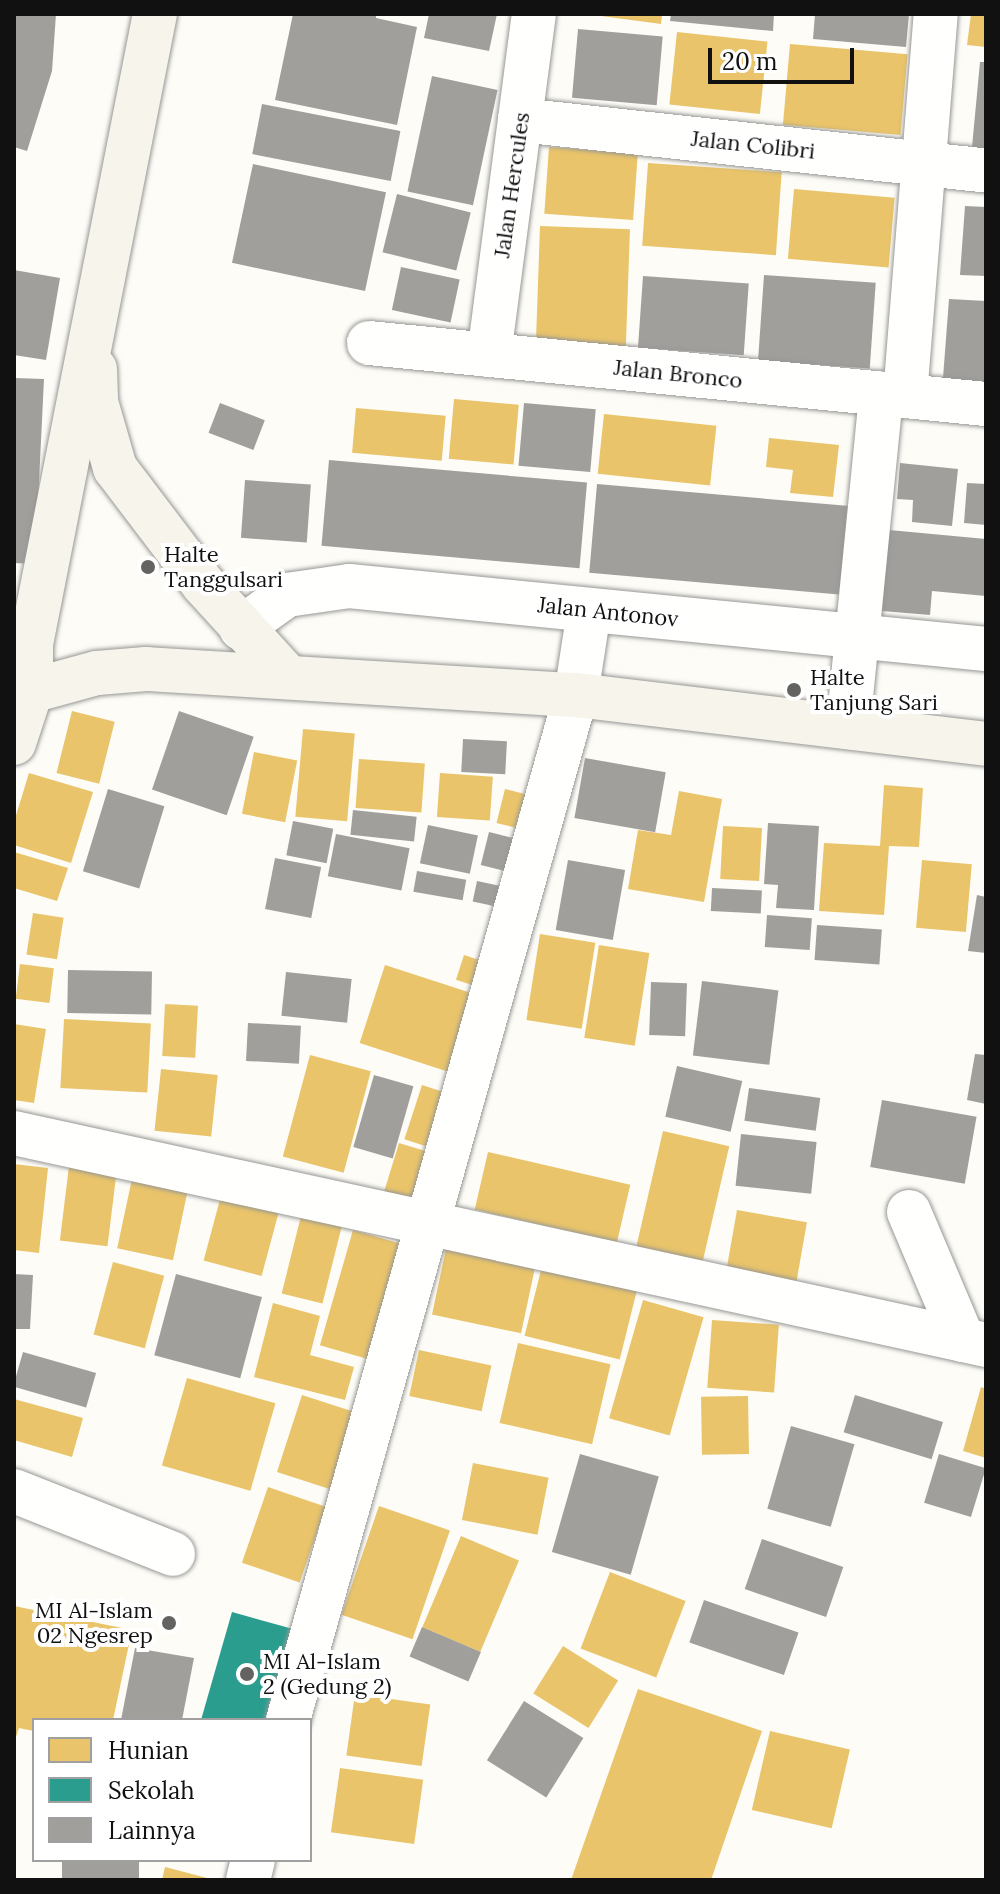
<!DOCTYPE html>
<html>
<head>
<meta charset="utf-8">
<style>
	body { margin:0 }
	#map { position:relative; width:1000px; height:1894px; overflow:hidden; background:#fdfcf7; font-family:Lora,serif }
	div>[style] { position:absolute }
	.homes>* { inset:0; background:#e9c46a; transform-origin:0 0 }
	.schools>* { inset:0; background:#2a9d8f }
	.building>* { inset:0; background:#a19f9c; transform-origin:0 0 }
	.roads { filter:drop-shadow(0 0 2px #979795) drop-shadow(0 0 2px #979795) }
	.street>* { height:44px; margin:-22px; padding:0 22px; transform-origin:22px; border-radius:22px; background:#fffffe }
	.secondary>* { height:44px; margin:-22px; padding:0 22px; transform-origin:22px; border-radius:22px; background:#f6f4eb }
	.dots>* { width:22px; height:22px; translate:-50% -50%; box-sizing:border-box; border:4px solid #fff; border-radius:50% }
	span { translate:-50% -50%; white-space:nowrap; text-align:center; line-height:1.15; -webkit-text-stroke:8px #fff; paint-order:stroke }
	.street-label { font-size:22px; color:#111 }
	.poi-label { font-size:22px; color:#111 }
	.left { translate:0 -50%; text-align:left }
	.right { translate:-100% -50%; text-align:right }
	.frame { position:absolute; inset:0; border:16px solid #111; pointer-events:none }
	.legend { position:absolute; left:32px; top:1718px; width:280px; height:144px; box-sizing:border-box; background:#fff; border:2px solid #a0a0a0; margin:0; padding:10px 14px; list-style:none; font-size:24px; color:#111 }
	.legend li { display:flex; align-items:center; gap:16px; height:40px }
	.legend b { width:40px; border:2px solid #a0a0a0 }
	.scale { position:absolute; left:708px; top:48px; width:146px; height:36px; box-sizing:border-box; border:4px solid #111; border-top:0; padding-left:10px; font-size:24px; line-height:28px; white-space:nowrap; color:#111; -webkit-text-stroke:6px #fff; paint-order:stroke }
</style>
</head>
<body>
<div id="map">
	<div class="homes">
		<div style="clip-path:polygon(586px 14px,662px 14px,661px 24px)"></div>
		<div style="clip-path:polygon(971px 14px,986px 14px,986px 47px,967px 45px)"></div>
		<div style="left:677px;top:32px;width:91px;height:73px;rotate:6deg"></div>
		<div style="left:790px;top:44px;width:118px;height:81px;rotate:5deg"></div>
		<div style="left:549px;top:147px;width:89px;height:67px;rotate:4deg"></div>
		<div style="left:648px;top:163px;width:134px;height:83px;rotate:4deg"></div>
		<div style="left:794px;top:189px;width:101px;height:70px;rotate:5deg"></div>
		<div style="left:540px;top:226px;width:90px;height:123px;rotate:2deg"></div>
		<div style="left:454px;top:399px;width:65px;height:60px;rotate:5deg"></div>
		<div style="left:356px;top:408px;width:90px;height:45px;rotate:5deg"></div>
		<div style="left:604px;top:414px;width:113px;height:60px;rotate:6deg"></div>
		<div style="clip-path:polygon(769px 438px,839px 445px,833px 497px,790px 493px,793px 470px,766px 467px)"></div>
		<div style="left:72px;top:711px;width:44px;height:64px;rotate:14deg"></div>
		<div style="left:303px;top:729px;width:52px;height:88px;rotate:5deg"></div>
		<div style="left:254px;top:752px;width:44px;height:63px;rotate:11deg"></div>
		<div style="left:359px;top:759px;width:66px;height:49px;rotate:4deg"></div>
		<div style="clip-path:polygon(29px 773px,93px 792px,71px 863px,14px 845px,14px 822px)"></div>
		<div style="left:440px;top:773px;width:53px;height:44px;rotate:4deg"></div>
		<div style="clip-path:polygon(884px 785px,923px 788px,919px 847px,889px 846px,884px 915px,819px 911px,824px 843px,880px 846px)"></div>
		<div style="left:505px;top:789px;width:40px;height:35px;rotate:14deg"></div>
		<div style="clip-path:polygon(679px 791px,722px 799px,704px 902px,628px 889px,638px 830px,671px 835px)"></div>
		<div style="left:723px;top:826px;width:39px;height:53px;rotate:3deg"></div>
		<div style="clip-path:polygon(14px 852px,68px 868px,57px 901px,14px 888px)"></div>
		<div style="left:922px;top:860px;width:50px;height:68px;rotate:5deg"></div>
		<div style="left:33px;top:913px;width:31px;height:42px;rotate:9deg"></div>
		<div style="left:540px;top:934px;width:56px;height:87px;rotate:9deg"></div>
		<div style="left:599px;top:945px;width:51px;height:94px;rotate:9deg"></div>
		<div style="left:464px;top:955px;width:29px;height:26px;rotate:18deg"></div>
		<div style="left:20px;top:964px;width:34px;height:35px;rotate:7deg"></div>
		<div style="left:385px;top:965px;width:98px;height:82px;rotate:18deg"></div>
		<div style="left:165px;top:1004px;width:33px;height:52px;rotate:3deg"></div>
		<div style="left:64px;top:1019px;width:87px;height:69px;rotate:3deg"></div>
		<div style="clip-path:polygon(14px 1024px,46px 1029px,34px 1103px,14px 1100px)"></div>
		<div style="left:310px;top:1055px;width:63px;height:105px;rotate:15deg"></div>
		<div style="left:161px;top:1069px;width:57px;height:62px;rotate:6deg"></div>
		<div style="left:422px;top:1085px;width:38px;height:57px;rotate:18deg"></div>
		<div style="left:663px;top:1131px;width:68px;height:121px;rotate:13deg"></div>
		<div style="left:399px;top:1143px;width:31px;height:51px;rotate:17deg"></div>
		<div style="left:488px;top:1152px;width:146px;height:59px;rotate:13deg"></div>
		<div style="clip-path:polygon(14px 1164px,48px 1168px,39px 1253px,14px 1250px)"></div>
		<div style="left:69px;top:1166px;width:48px;height:75px;rotate:7deg"></div>
		<div style="left:133px;top:1174px;width:57px;height:76px;rotate:12deg"></div>
		<div style="left:222px;top:1192px;width:60px;height:71px;rotate:15deg"></div>
		<div style="left:303px;top:1208px;width:42px;height:88px;rotate:14deg"></div>
		<div style="left:737px;top:1210px;width:71px;height:61px;rotate:10deg"></div>
		<div style="left:353px;top:1230px;width:55px;height:120px;rotate:16deg"></div>
		<div style="left:447px;top:1244px;width:91px;height:72px;rotate:12deg"></div>
		<div style="left:113px;top:1262px;width:53px;height:75px;rotate:15deg"></div>
		<div style="left:542px;top:1266px;width:98px;height:72px;rotate:14deg"></div>
		<div style="left:643px;top:1300px;width:63px;height:123px;rotate:16deg"></div>
		<div style="clip-path:polygon(273px 1303px,320px 1316px,310px 1355px,354px 1367px,345px 1400px,254px 1377px)"></div>
		<div style="left:712px;top:1320px;width:67px;height:68px;rotate:4deg"></div>
		<div style="left:518px;top:1343px;width:95px;height:82px;rotate:13deg"></div>
		<div style="left:419px;top:1350px;width:74px;height:47px;rotate:12deg"></div>
		<div style="left:187px;top:1378px;width:92px;height:91px;rotate:16deg"></div>
		<div style="clip-path:polygon(981px 1387px,986px 1389px,986px 1458px,963px 1451px)"></div>
		<div style="left:302px;top:1395px;width:56px;height:81px;rotate:18deg"></div>
		<div style="left:748px;top:1396px;width:58px;height:47px;rotate:89deg"></div>
		<div style="clip-path:polygon(14px 1399px,83px 1418px,72px 1457px,14px 1440px)"></div>
		<div style="left:473px;top:1463px;width:77px;height:58px;rotate:11deg"></div>
		<div style="left:268px;top:1487px;width:61px;height:80px;rotate:19deg"></div>
		<div style="left:379px;top:1506px;width:75px;height:115px;rotate:19deg"></div>
		<div style="left:461px;top:1536px;width:63px;height:99px;rotate:23deg"></div>
		<div style="left:610px;top:1572px;width:81px;height:82px;rotate:21deg"></div>
		<div style="clip-path:polygon(14px 1606px,132px 1630px,113px 1720px,34px 1720px,34px 1731px,19px 1728px,14px 1743px)"></div>
		<div style="left:563px;top:1646px;width:65px;height:56px;rotate:32deg"></div>
		<div style="clip-path:polygon(638px 1689px,762px 1731px,711px 1880px,571px 1880px)"></div>
		<div style="left:355px;top:1694px;width:76px;height:62px;rotate:8deg"></div>
		<div style="left:770px;top:1731px;width:82px;height:81px;rotate:13deg"></div>
		<div style="left:340px;top:1768px;width:84px;height:65px;rotate:8deg"></div>
		<div style="clip-path:polygon(165px 1867px,211px 1879px,211px 1880px,162px 1880px)"></div>
	</div>
	<div class="schools">
		<div style="clip-path:polygon(232px 1612px,293px 1629px,268px 1720px,201px 1720px)"></div>
	</div>
	<div class="building">
		<div style="clip-path:polygon(14px 14px,56px 14px,52px 71px,27px 151px,14px 147px)"></div>
		<div style="clip-path:polygon(293px 14px,376px 14px,376px 18px,417px 27px,397px 125px,275px 100px)"></div>
		<div style="clip-path:polygon(429px 14px,497px 14px,489px 51px,424px 38px)"></div>
		<div style="clip-path:polygon(671px 14px,774px 14px,773px 31px,670px 21px)"></div>
		<div style="clip-path:polygon(815px 14px,909px 14px,906px 47px,813px 39px)"></div>
		<div style="left:578px;top:29px;width:85px;height:69px;rotate:5deg"></div>
		<div style="clip-path:polygon(980px 62px,986px 62px,986px 149px,972px 147px)"></div>
		<div style="left:432px;top:76px;width:67px;height:118px;rotate:12deg"></div>
		<div style="left:262px;top:104px;width:141px;height:51px;rotate:11deg"></div>
		<div style="left:253px;top:164px;width:136px;height:101px;rotate:12deg"></div>
		<div style="left:397px;top:194px;width:76px;height:60px;rotate:14deg"></div>
		<div style="clip-path:polygon(965px 206px,986px 207px,986px 276px,960px 275px)"></div>
		<div style="left:401px;top:267px;width:60px;height:44px;rotate:12deg"></div>
		<div style="clip-path:polygon(14px 270px,60px 278px,46px 360px,14px 355px)"></div>
		<div style="left:764px;top:275px;width:112px;height:86px;rotate:4deg"></div>
		<div style="left:643px;top:276px;width:106px;height:72px;rotate:4deg"></div>
		<div style="clip-path:polygon(949px 299px,986px 301px,986px 394px,942px 391px)"></div>
		<div style="clip-path:polygon(14px 378px,44px 379px,35px 564px,14px 563px)"></div>
		<div style="left:220px;top:403px;width:48px;height:32px;rotate:21deg"></div>
		<div style="left:524px;top:403px;width:72px;height:63px;rotate:5deg"></div>
		<div style="left:329px;top:460px;width:259px;height:86px;rotate:5deg"></div>
		<div style="clip-path:polygon(900px 463px,958px 469px,952px 526px,912px 522px,913px 500px,897px 499px)"></div>
		<div style="left:245px;top:480px;width:66px;height:58px;rotate:4deg"></div>
		<div style="clip-path:polygon(967px 483px,986px 484px,986px 525px,964px 523px)"></div>
		<div style="left:597px;top:484px;width:262px;height:89px;rotate:5deg"></div>
		<div style="clip-path:polygon(889px 530px,986px 539px,986px 596px,932px 591px,930px 615px,882px 611px)"></div>
		<div style="left:179px;top:711px;width:79px;height:83px;rotate:19deg"></div>
		<div style="left:463px;top:739px;width:44px;height:33px;rotate:3deg"></div>
		<div style="left:585px;top:758px;width:82px;height:61px;rotate:10deg"></div>
		<div style="left:108px;top:789px;width:59px;height:86px;rotate:17deg"></div>
		<div style="left:353px;top:810px;width:64px;height:25px;rotate:6deg"></div>
		<div style="left:293px;top:821px;width:41px;height:35px;rotate:11deg"></div>
		<div style="clip-path:polygon(768px 823px,819px 826px,814px 910px,776px 908px,778px 885px,764px 884px)"></div>
		<div style="left:428px;top:825px;width:51px;height:39px;rotate:12deg"></div>
		<div style="left:489px;top:832px;width:42px;height:34px;rotate:14deg"></div>
		<div style="left:336px;top:834px;width:75px;height:43px;rotate:11deg"></div>
		<div style="left:275px;top:858px;width:47px;height:52px;rotate:11deg"></div>
		<div style="left:568px;top:860px;width:58px;height:71px;rotate:10deg"></div>
		<div style="left:417px;top:871px;width:50px;height:21px;rotate:10deg"></div>
		<div style="left:477px;top:881px;width:40px;height:21px;rotate:12deg"></div>
		<div style="left:712px;top:888px;width:50px;height:23px;rotate:3deg"></div>
		<div style="clip-path:polygon(977px 895px,986px 897px,986px 953px,968px 951px)"></div>
		<div style="left:767px;top:915px;width:45px;height:32px;rotate:4deg"></div>
		<div style="left:817px;top:925px;width:65px;height:35px;rotate:4deg"></div>
		<div style="left:68px;top:970px;width:84px;height:43px;rotate:1deg"></div>
		<div style="left:286px;top:972px;width:66px;height:44px;rotate:6deg"></div>
		<div style="left:702px;top:981px;width:77px;height:75px;rotate:7deg"></div>
		<div style="left:651px;top:982px;width:36px;height:53px;rotate:2deg"></div>
		<div style="left:248px;top:1023px;width:53px;height:38px;rotate:3deg"></div>
		<div style="clip-path:polygon(975px 1054px,986px 1055px,986px 1104px,967px 1100px)"></div>
		<div style="left:677px;top:1066px;width:67px;height:52px;rotate:13deg"></div>
		<div style="left:374px;top:1075px;width:41px;height:75px;rotate:16deg"></div>
		<div style="left:749px;top:1088px;width:72px;height:33px;rotate:8deg"></div>
		<div style="left:882px;top:1100px;width:96px;height:68px;rotate:10deg"></div>
		<div style="left:741px;top:1134px;width:76px;height:52px;rotate:6deg"></div>
		<div style="clip-path:polygon(14px 1274px,33px 1275px,30px 1329px,14px 1329px)"></div>
		<div style="left:176px;top:1274px;width:89px;height:84px;rotate:15deg"></div>
		<div style="left:23px;top:1352px;width:76px;height:36px;rotate:16deg"></div>
		<div style="left:855px;top:1395px;width:92px;height:39px;rotate:17deg"></div>
		<div style="left:791px;top:1426px;width:66px;height:86px;rotate:16deg"></div>
		<div style="left:580px;top:1454px;width:82px;height:102px;rotate:16deg"></div>
		<div style="left:939px;top:1454px;width:49px;height:51px;rotate:17deg"></div>
		<div style="left:762px;top:1539px;width:86px;height:53px;rotate:19deg"></div>
		<div style="left:704px;top:1600px;width:100px;height:45px;rotate:19deg"></div>
		<div style="left:422px;top:1627px;width:64px;height:32px;rotate:23deg"></div>
		<div style="clip-path:polygon(135px 1648px,194px 1658px,182px 1720px,121px 1720px)"></div>
		<div style="left:524px;top:1701px;width:70px;height:70px;rotate:32deg"></div>
		<div style="left:62px;top:1860px;width:77px;height:20px"></div>
	</div>
	<div class="roads">
		<div class="street">
			<div style="left:520px;top:120px;width:469px;rotate:6.2deg"></div>
			<div style="left:369px;top:343px;width:620px;rotate:5.65deg"></div>
			<div style="left:489px;top:355px;width:344px;rotate:-82.5deg"></div>
			<div style="left:905px;top:396px;width:383px;rotate:-85.4deg"></div>
			<div style="left:241px;top:628px;width:57px;rotate:-35.7deg"></div>
			<div style="left:287px;top:595px;width:63px;rotate:-8.3deg"></div>
			<div style="left:349px;top:586px;width:640px;rotate:5.65deg"></div>
			<div style="left:848px;top:727px;width:335px;rotate:-84.3deg"></div>
			<div style="left:14px;top:1133px;width:995px;rotate:12.3deg"></div>
			<div style="left:909px;top:1212px;width:139px;rotate:67.1deg"></div>
			<div style="left:14px;top:1491px;width:171px;rotate:21.6deg"></div>
			<div style="left:288px;top:1720px;width:1065px;rotate:-74.31deg"></div>
			<div style="left:576px;top:695px;width:85px;rotate:-81.2deg"></div>
			<div style="left:248px;top:1880px;width:21px;rotate:-76deg"></div>
		</div>
		<div class="secondary">
			<div style="left:95px;top:369px;width:33px;rotate:88deg"></div>
			<div style="left:96px;top:402px;width:69px;rotate:73.9deg"></div>
			<div style="left:115px;top:468px;width:146px;rotate:52.8deg"></div>
			<div style="left:203px;top:584px;width:126px;rotate:47.6deg"></div>
			<div style="left:31px;top:691px;width:47px;rotate:-90deg"></div>
			<div style="left:31px;top:644px;width:642px;rotate:-78.87deg"></div>
			<div style="left:14px;top:743px;width:55px;rotate:-71.9deg"></div>
			<div style="left:31px;top:691px;width:68px;rotate:-15.3deg"></div>
			<div style="left:97px;top:673px;width:49px;rotate:-4.7deg"></div>
			<div style="left:146px;top:669px;width:431px;rotate:3.5deg"></div>
			<div style="left:576px;top:695px;width:413px;rotate:6.8deg"></div>
		</div>
	</div>
	<div class="dots">
		<div style="left:148px;top:567px;background:#646362"></div>
		<div style="left:794px;top:690px;background:#646362"></div>
		<div style="left:169px;top:1623px;background:#646362"></div>
		<div style="left:247px;top:1674px;background:#646362"></div>
	</div>
	<div class="street-label">
		<span style="left:753px;top:145px;rotate:6deg">Jalan Colibri</span>
		<span style="left:512px;top:185px;rotate:-82deg">Jalan Hercules</span>
		<span style="left:678px;top:374px;rotate:6deg">Jalan Bronco</span>
		<span style="left:608px;top:612px;rotate:6deg">Jalan Antonov</span>
	</div>
	<div class="poi-label">
		<span class="left" style="left:164px;top:567px">Halte<br>Tanggulsari</span>
		<span class="left" style="left:810px;top:690px">Halte<br>Tanjung Sari</span>
		<span class="right" style="left:153px;top:1623px">MI Al-Islam<br>02 Ngesrep</span>
		<span class="left" style="left:263px;top:1674px">MI Al-Islam<br>2 (Gedung 2)</span>
	</div>
	<div class="frame"></div>
	<ul class="legend">
	<li><b style="height:22px;background:#e9c46a"></b>Hunian</li>
	<li><b style="height:22px;background:#2a9d8f"></b>Sekolah</li>
	<li><b style="height:22px;background:#a19f9c"></b>Lainnya</li>
	</ul>
	<div class="scale">20 m</div>
</div>
</body>
</html>
